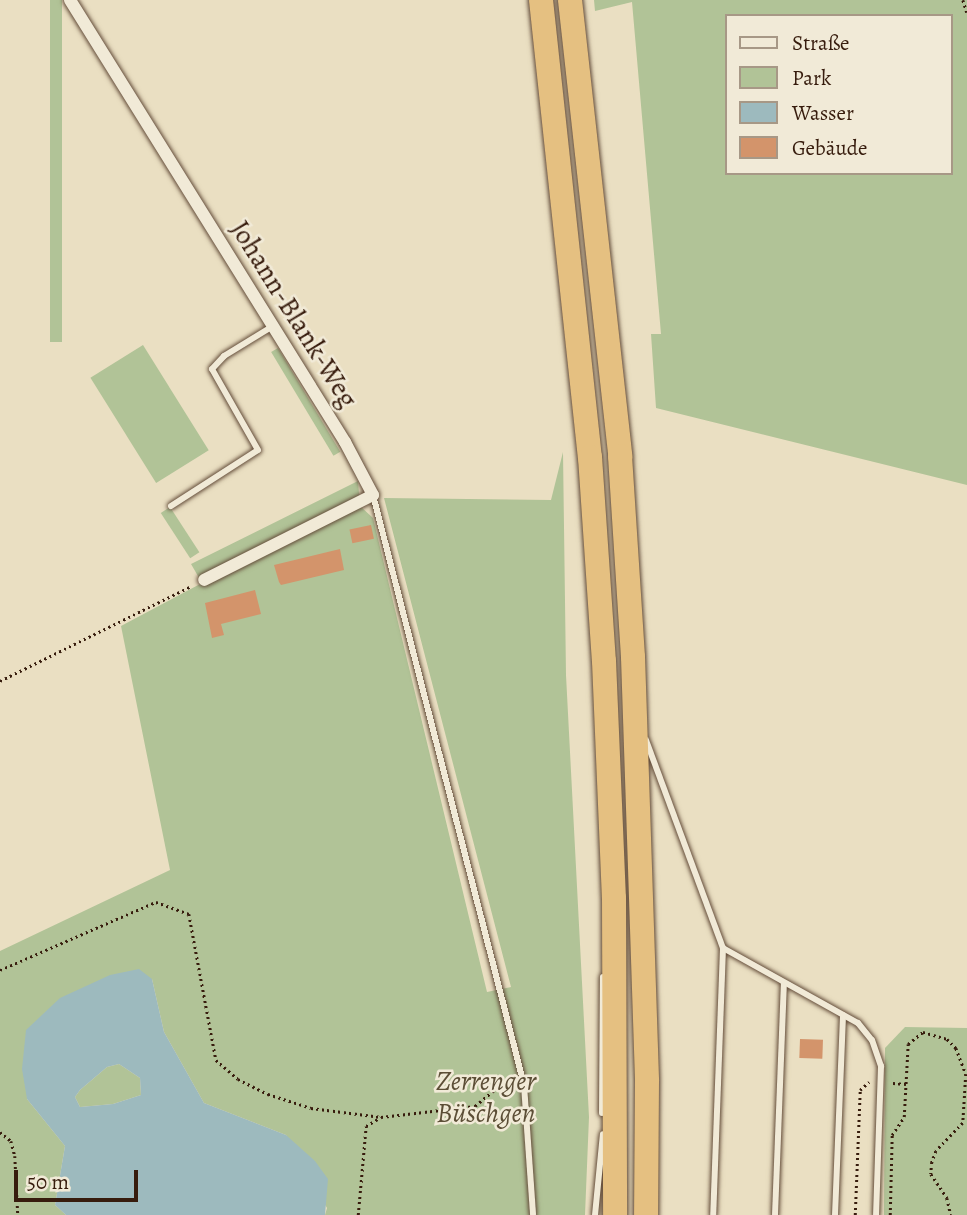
<!DOCTYPE html>
<html>
<head>
<meta charset="utf-8">
<style>
	body { margin:0 }
	#map { position:relative; width:967px; height:1215px; overflow:hidden; background:#eadfc2; font-family:Alegreya,serif }
	div>[style] { position:absolute }
	.green>* { inset:0; background:#b1c397; transform-origin:0 0 }
	.water>* { inset:0; background:#9dbabe }
	.building>* { inset:0; background:#d3946b; transform-origin:0 0 }
	.path>* { height:2.5px; margin-top:-1.25px; transform-origin:0; background:repeating-linear-gradient(90deg,#371c0d 0 2px,transparent 0 5.5px) }
	.roads { filter:drop-shadow(0 0 2px #644d3a) drop-shadow(0 0 2px #644d3a) }
	.lane>* { height:6px; margin:-3px; padding:0 3px; transform-origin:3px; border-radius:3px; background:#f1ead7 }
	.street>* { height:12px; margin:-6px; padding:0 6px; transform-origin:6px; border-radius:6px; background:#f1ead7 }
	.highway>* { height:24px; margin:-12px; padding:0 12px; transform-origin:12px; border-radius:12px; background:#e5c081 }
	span { translate:-50% -50%; white-space:nowrap; text-align:center; line-height:1.15; -webkit-text-stroke:5px #f1ead7; paint-order:stroke }
	.street-label { font-size:28px; color:#371c0d }
	.park-label { font-size:28px; color:#5c4e36; font-style:italic }
	.legend { position:absolute; left:725px; top:14px; width:228px; height:161px; box-sizing:border-box; background:#f1ead7; border:2px solid #a79886; margin:0; padding:9px 12px; list-style:none; font-size:21px; color:#371c0d }
	.legend li { display:flex; align-items:center; gap:14px; height:35px }
	.legend b { width:35px; border:2px solid #a79886 }
	.scale { position:absolute; left:14px; top:1170px; width:124px; height:32px; box-sizing:border-box; border:4px solid #371c0d; border-top:0; padding-left:9px; font-size:21px; line-height:24px; white-space:nowrap; color:#371c0d; -webkit-text-stroke:5px #f1ead7; paint-order:stroke }
</style>
</head>
<body>
<div id="map">
	<div class="green">
		<div style="left:50px;top:0;width:12px;height:342px"></div>
		<div style="clip-path:polygon(evenodd,594px 0,967px 0,967px 485px,656px 408px,651px 334px,661px 334px,632px 2px,595px 11px,594px 0,727px 16px,951px 16px,951px 173px,727px 173px,727px 16px)"></div>
		<div style="left:143px;top:345px;width:124px;height:62px;rotate:58deg"></div>
		<div style="left:278px;top:348px;width:121px;height:8px;rotate:59deg"></div>
		<div style="clip-path:polygon(563px 452px,566px 675px,589px 1117px,585px 1215px,325px 1215px,327px 1208px,286px 1135px,204px 1103px,164px 1032px,152px 979px,27px 1099px,65px 1146px,55px 1205px,66px 1215px,0 1215px,0 951px,170px 870px,121px 626px,202px 583px,191px 564px,358px 481px,360px 506px,373px 518px,487px 992px,511px 987px,384px 498px,551px 500px)"></div>
		<div style="left:170px;top:507px;width:54px;height:11px;rotate:57deg"></div>
		<div style="clip-path:polygon(905px 1027px,967px 1028px,967px 1215px,884px 1215px,885px 1048px)"></div>
		<div style="clip-path:polygon(119px 1064px,140px 1078px,141px 1095px,113px 1104px,80px 1107px,75px 1097px,80px 1090px,107px 1067px)"></div>
	</div>
	<div class="water">
		<div style="clip-path:polygon(evenodd,139px 969px,152px 979px,164px 1032px,204px 1103px,286px 1135px,315px 1161px,328px 1179px,325px 1215px,66px 1215px,55px 1205px,65px 1146px,27px 1099px,22px 1069px,26px 1030px,60px 998px,110px 975px,139px 969px,119px 1064px,140px 1078px,141px 1095px,113px 1104px,80px 1107px,75px 1097px,80px 1090px,107px 1067px,119px 1064px)"></div>
	</div>
	<div class="building">
		<div style="left:371px;top:525px;width:14px;height:22px;rotate:78deg"></div>
		<div style="clip-path:polygon(340px 549px,344px 570px,281px 585px,279px 582px,274px 565px)"></div>
		<div style="clip-path:polygon(255px 590px,261px 614px,221px 624px,224px 635px,212px 638px,205px 603px)"></div>
		<div style="left:800px;top:1039px;width:23px;height:19px;rotate:2deg"></div>
	</div>
	<div class="path">
		<div style="left:963px;top:0;width:13px;rotate:72deg"></div>
		<div style="left:0;top:681px;width:213px;rotate:-26.4deg"></div>
		<div style="left:0;top:970px;width:170px;rotate:-23.6deg"></div>
		<div style="left:156px;top:902px;width:35px;rotate:20deg"></div>
		<div style="left:189px;top:914px;width:148px;rotate:79.5deg"></div>
		<div style="left:216px;top:1060px;width:29px;rotate:41deg"></div>
		<div style="left:238px;top:1079px;width:34px;rotate:27deg"></div>
		<div style="left:268px;top:1094px;width:45px;rotate:18deg"></div>
		<div style="left:311px;top:1108px;width:71px;rotate:7.3deg"></div>
		<div style="left:893px;top:1083px;width:13px;rotate:4deg"></div>
		<div style="left:0;top:1132px;width:14px;rotate:39deg"></div>
		<div style="left:11px;top:1141px;width:16px;rotate:75deg"></div>
		<div style="left:15px;top:1156px;width:59px;rotate:87.1deg"></div>
		<div style="left:358px;top:1215px;width:89px;rotate:-84.9deg"></div>
		<div style="left:366px;top:1126px;width:17px;rotate:-31deg"></div>
		<div style="left:381px;top:1117px;width:95px;rotate:-6.7deg"></div>
		<div style="left:475px;top:1106px;width:26px;rotate:-40deg"></div>
		<div style="left:495px;top:1089px;width:19px;rotate:-9deg"></div>
		<div style="left:855px;top:1215px;width:125px;rotate:-87.7deg"></div>
		<div style="left:860px;top:1090px;width:12px;rotate:-42deg"></div>
		<div style="left:890px;top:1215px;width:80px;rotate:-88.6deg"></div>
		<div style="left:892px;top:1135px;width:22px;rotate:-56deg"></div>
		<div style="left:904px;top:1117px;width:73px;rotate:-86.9deg"></div>
		<div style="left:908px;top:1044px;width:19px;rotate:-39deg"></div>
		<div style="left:923px;top:1032px;width:25px;rotate:16deg"></div>
		<div style="left:947px;top:1039px;width:13px;rotate:45deg"></div>
		<div style="left:956px;top:1048px;width:28px;rotate:69deg"></div>
		<div style="left:966px;top:1074px;width:49px;rotate:93.5deg"></div>
		<div style="left:963px;top:1123px;width:39px;rotate:134deg"></div>
		<div style="left:936px;top:1151px;width:12px;rotate:110deg"></div>
		<div style="left:932px;top:1162px;width:12px;rotate:95deg"></div>
		<div style="left:931px;top:1174px;width:29px;rotate:56deg"></div>
		<div style="left:947px;top:1198px;width:17px;rotate:77deg"></div>
	</div>
	<div class="roads">
		<div class="lane">
			<div style="left:373px;top:495px;width:609px;rotate:75.64deg"></div>
			<div style="left:524px;top:1085px;width:130px;rotate:86deg"></div>
			<div style="left:171px;top:506px;width:103px;rotate:-32.8deg"></div>
			<div style="left:258px;top:450px;width:93px;rotate:-119.6deg"></div>
			<div style="left:212px;top:369px;width:18px;rotate:-47deg"></div>
			<div style="left:224px;top:356px;width:57px;rotate:-31.5deg"></div>
			<div style="left:646px;top:740px;width:222px;rotate:69.7deg"></div>
			<div style="left:723px;top:948px;width:267px;rotate:92.1deg"></div>
			<div style="left:723px;top:948px;width:154px;rotate:29.1deg"></div>
			<div style="left:858px;top:1023px;width:22px;rotate:51deg"></div>
			<div style="left:872px;top:1040px;width:28px;rotate:71deg"></div>
			<div style="left:881px;top:1066px;width:149px;rotate:91.9deg"></div>
			<div style="left:602px;top:1113px;width:136px;rotate:-89.6deg"></div>
			<div style="left:595px;top:1215px;width:81px;rotate:-84.4deg"></div>
			<div style="left:775px;top:1215px;width:232px;rotate:-87.8deg"></div>
			<div style="left:835px;top:1215px;width:200px;rotate:-87.7deg"></div>
		</div>
		<div class="street">
			<div style="left:70px;top:0;width:521px;rotate:58.11deg"></div>
			<div style="left:345px;top:442px;width:60px;rotate:62.2deg"></div>
			<div style="left:373px;top:495px;width:189px;rotate:153.3deg"></div>
		</div>
		<div class="highway">
			<div style="left:541px;top:0;width:460px;rotate:83.9deg"></div>
			<div style="left:590px;top:457px;width:204px;rotate:86.1deg"></div>
			<div style="left:604px;top:661px;width:237px;rotate:87.6deg"></div>
			<div style="left:614px;top:898px;width:317px;rotate:89.8deg"></div>
			<div style="left:570px;top:0;width:459px;rotate:83.7deg"></div>
			<div style="left:620px;top:456px;width:201px;rotate:86.3deg"></div>
			<div style="left:633px;top:657px;width:424px;rotate:88.1deg"></div>
			<div style="left:647px;top:1081px;width:134px;rotate:90.4deg"></div>
		</div>
	</div>
	<div class="street-label">
		<span style="left:294px;top:314px;rotate:58deg">Johann-Blank-Weg</span>
	</div>
	<div class="park-label">
		<span style="left:486px;top:1097px">Zerrenger<br>Büschgen</span>
	</div>
	<ul class="legend">
	<li><b style="height:9px;background:#f1ead7"></b>Straße</li>
	<li><b style="height:19px;background:#b1c397"></b>Park</li>
	<li><b style="height:19px;background:#9dbabe"></b>Wasser</li>
	<li><b style="height:19px;background:#d3946b"></b>Gebäude</li>
	</ul>
	<div class="scale">50 m</div>
</div>
</body>
</html>
